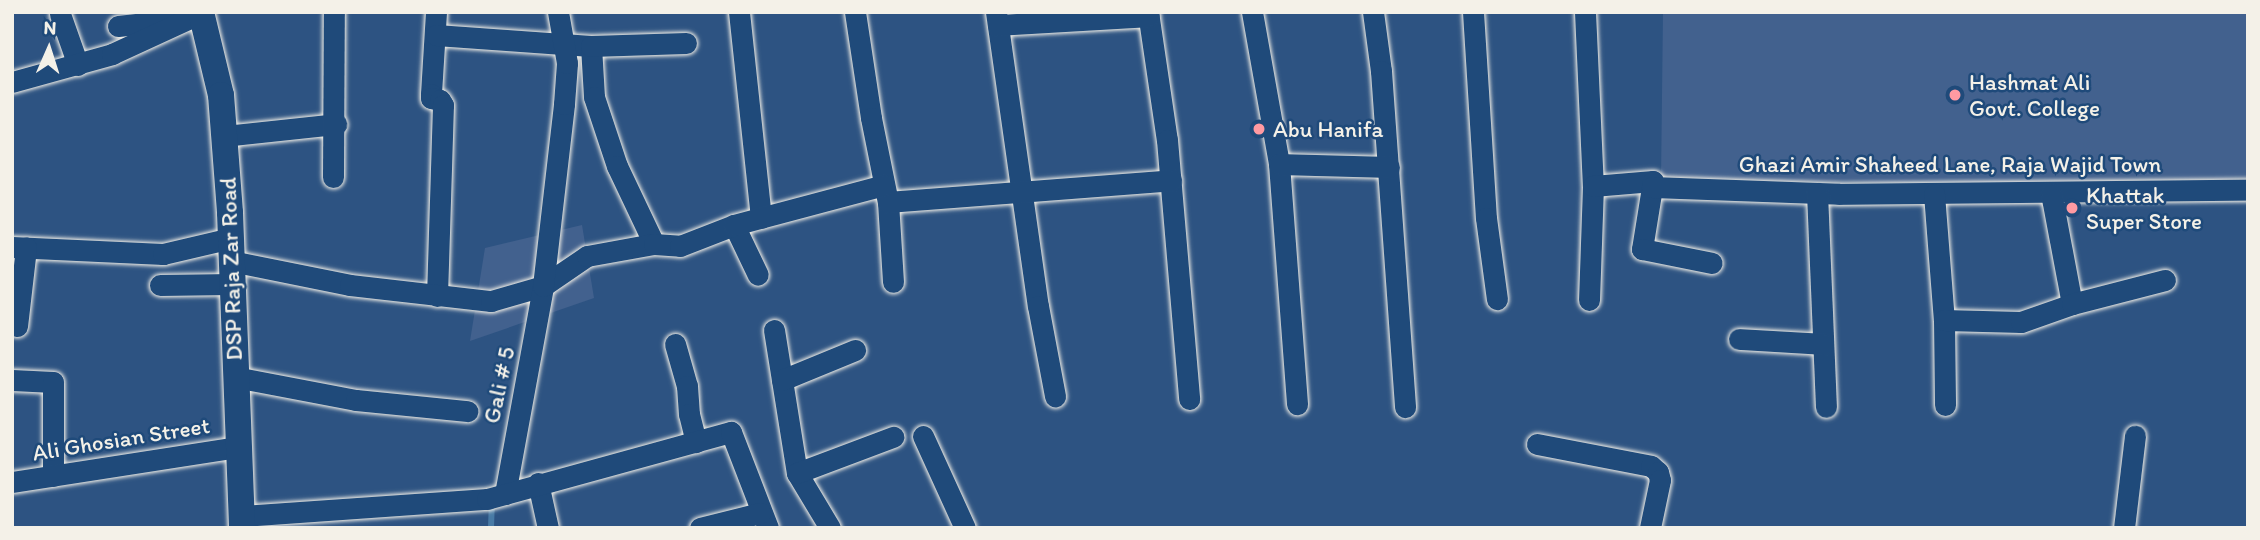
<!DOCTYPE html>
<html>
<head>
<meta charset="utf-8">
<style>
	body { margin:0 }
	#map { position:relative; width:2260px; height:540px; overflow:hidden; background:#2d5382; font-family:Itim,sans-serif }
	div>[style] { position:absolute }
	.built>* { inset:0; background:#42618e }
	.stream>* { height:6px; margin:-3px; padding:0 3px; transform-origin:3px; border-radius:3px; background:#487aa5 }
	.roads { filter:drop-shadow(0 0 2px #f4f1e8) drop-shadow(0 0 2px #f4f1e8) }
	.minor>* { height:21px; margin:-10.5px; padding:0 10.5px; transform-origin:10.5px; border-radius:10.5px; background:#1f4a7a }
	.tertiary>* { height:26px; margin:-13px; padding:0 13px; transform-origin:13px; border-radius:13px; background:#1f4a7a }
	.dots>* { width:19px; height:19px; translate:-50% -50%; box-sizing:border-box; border:4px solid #1f4a7a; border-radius:50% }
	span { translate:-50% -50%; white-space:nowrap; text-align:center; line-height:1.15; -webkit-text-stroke:5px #1f4a7a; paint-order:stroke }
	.poi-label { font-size:23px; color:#f4f1e8 }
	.left { translate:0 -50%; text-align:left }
	.street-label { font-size:23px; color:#f4f1e8 }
	.frame { position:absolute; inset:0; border:14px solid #f4f1e8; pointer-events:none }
	.north { position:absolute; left:14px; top:14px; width:70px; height:70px; -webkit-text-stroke:5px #1f4a7a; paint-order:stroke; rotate:3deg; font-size:19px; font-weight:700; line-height:28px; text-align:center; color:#f4f1e8 }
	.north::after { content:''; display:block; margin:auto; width:24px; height:32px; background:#f4f1e8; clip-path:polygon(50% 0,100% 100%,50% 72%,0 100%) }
</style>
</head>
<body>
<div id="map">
	<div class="built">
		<div style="clip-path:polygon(1663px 12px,2248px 12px,2248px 178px,2099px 184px,1661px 180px)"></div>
		<div style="clip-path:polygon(582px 225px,594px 298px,470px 341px,485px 248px)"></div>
	</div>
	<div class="stream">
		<div style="left:491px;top:528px;width:23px;rotate:-88deg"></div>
	</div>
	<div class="roads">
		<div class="minor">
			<div style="left:436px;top:12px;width:82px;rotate:93.5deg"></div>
			<div style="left:431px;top:94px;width:4px;rotate:90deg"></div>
			<div style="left:431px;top:98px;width:9px;rotate:13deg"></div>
			<div style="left:440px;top:100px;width:6px;rotate:59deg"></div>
			<div style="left:443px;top:105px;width:191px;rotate:91.8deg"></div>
			<div style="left:739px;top:12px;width:207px;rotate:83.9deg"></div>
			<div style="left:855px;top:12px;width:107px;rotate:81.4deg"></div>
			<div style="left:871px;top:118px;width:86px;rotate:78.6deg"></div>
			<div style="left:888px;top:202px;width:80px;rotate:86.4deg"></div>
			<div style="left:996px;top:12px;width:297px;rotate:81.9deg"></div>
			<div style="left:1038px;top:306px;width:92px;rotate:79.3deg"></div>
			<div style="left:1148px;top:12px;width:129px;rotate:81.6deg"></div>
			<div style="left:1167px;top:140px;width:260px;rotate:85.1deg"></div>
			<div style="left:1252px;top:12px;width:154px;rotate:79.9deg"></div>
			<div style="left:1279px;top:164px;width:241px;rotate:85.7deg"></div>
			<div style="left:1373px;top:12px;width:60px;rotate:82.3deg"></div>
			<div style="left:1381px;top:71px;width:337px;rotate:85.9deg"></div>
			<div style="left:1473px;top:12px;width:206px;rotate:86.4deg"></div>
			<div style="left:1486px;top:218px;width:82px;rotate:82.3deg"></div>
			<div style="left:1585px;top:12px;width:174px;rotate:87.4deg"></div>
			<div style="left:1593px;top:186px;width:114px;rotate:92deg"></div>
			<div style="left:60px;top:14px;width:54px;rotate:70.6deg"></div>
			<div style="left:998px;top:25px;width:151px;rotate:-3.4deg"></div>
			<div style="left:118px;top:26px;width:55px;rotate:-6.2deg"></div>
			<div style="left:436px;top:35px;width:155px;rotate:4.1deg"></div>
			<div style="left:591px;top:46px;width:51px;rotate:86.6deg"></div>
			<div style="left:594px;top:97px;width:73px;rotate:71.6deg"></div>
			<div style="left:617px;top:166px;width:86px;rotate:64.6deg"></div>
			<div style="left:591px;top:46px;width:95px;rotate:-1.8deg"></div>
			<div style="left:12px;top:82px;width:104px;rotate:-15.6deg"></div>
			<div style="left:112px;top:54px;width:98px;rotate:-24.7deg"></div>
			<div style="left:224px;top:136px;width:113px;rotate:-6.1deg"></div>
			<div style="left:1279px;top:164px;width:110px;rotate:1.6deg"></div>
			<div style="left:333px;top:177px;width:165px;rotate:-89.7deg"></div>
			<div style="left:1593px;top:186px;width:60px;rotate:-4.8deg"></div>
			<div style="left:1653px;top:181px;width:69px;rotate:99.2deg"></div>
			<div style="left:1642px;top:249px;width:71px;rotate:11.3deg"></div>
			<div style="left:1652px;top:187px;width:187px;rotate:2.1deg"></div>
			<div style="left:1839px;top:194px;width:409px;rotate:-0.6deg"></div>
			<div style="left:1817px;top:193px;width:214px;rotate:87.6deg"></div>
			<div style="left:2051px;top:193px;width:113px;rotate:79.3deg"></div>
			<div style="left:1934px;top:194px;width:126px;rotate:85.5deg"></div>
			<div style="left:1944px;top:320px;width:85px;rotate:89.3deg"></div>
			<div style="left:888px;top:202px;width:284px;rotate:-4.4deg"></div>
			<div style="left:734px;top:225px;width:55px;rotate:64.4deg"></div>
			<div style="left:12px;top:247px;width:151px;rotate:2.7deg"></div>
			<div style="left:163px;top:254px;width:70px;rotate:-13.2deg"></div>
			<div style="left:231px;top:261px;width:121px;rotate:11.4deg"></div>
			<div style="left:350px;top:285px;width:142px;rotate:6.5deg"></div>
			<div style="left:491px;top:301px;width:54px;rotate:-16.1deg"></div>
			<div style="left:543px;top:286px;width:53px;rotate:-34.3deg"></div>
			<div style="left:587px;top:256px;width:68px;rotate:-10.2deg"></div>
			<div style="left:654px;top:244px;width:26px;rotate:4deg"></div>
			<div style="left:680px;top:246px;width:58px;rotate:-21.3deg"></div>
			<div style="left:734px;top:225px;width:155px;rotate:-14.9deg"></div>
			<div style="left:160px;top:285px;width:72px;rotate:-0.8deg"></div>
			<div style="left:1944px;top:320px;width:77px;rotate:1.5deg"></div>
			<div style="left:2021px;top:322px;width:54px;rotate:-19.4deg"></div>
			<div style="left:2072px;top:304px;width:96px;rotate:-14.5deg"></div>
			<div style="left:17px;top:326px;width:79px;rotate:-83.4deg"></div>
			<div style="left:774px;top:330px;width:145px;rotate:80.9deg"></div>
			<div style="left:797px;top:473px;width:64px;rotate:59deg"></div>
			<div style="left:1739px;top:339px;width:84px;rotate:3.4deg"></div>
			<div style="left:675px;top:344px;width:44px;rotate:74.1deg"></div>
			<div style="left:687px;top:386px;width:28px;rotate:86deg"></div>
			<div style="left:689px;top:414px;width:29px;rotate:76deg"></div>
			<div style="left:235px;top:377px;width:123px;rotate:10.8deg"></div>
			<div style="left:356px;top:400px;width:112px;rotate:5.7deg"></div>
			<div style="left:12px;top:380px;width:41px;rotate:2.8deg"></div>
			<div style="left:53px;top:382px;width:94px;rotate:90deg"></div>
			<div style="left:782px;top:380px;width:79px;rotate:-22.3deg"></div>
			<div style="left:923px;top:436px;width:101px;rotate:65.5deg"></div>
			<div style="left:1537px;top:444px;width:116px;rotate:10.9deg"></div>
			<div style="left:1651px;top:466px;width:9px;rotate:41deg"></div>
			<div style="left:1658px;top:472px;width:8px;rotate:76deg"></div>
			<div style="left:1660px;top:480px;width:49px;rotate:101.8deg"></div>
			<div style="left:797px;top:473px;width:103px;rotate:-20.6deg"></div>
			<div style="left:12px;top:482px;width:230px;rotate:-8.8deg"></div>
			<div style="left:538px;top:483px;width:46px;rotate:77.5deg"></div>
			<div style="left:505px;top:494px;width:211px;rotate:-79.6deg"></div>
			<div style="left:543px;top:286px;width:183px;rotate:-83.4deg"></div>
			<div style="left:564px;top:104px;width:41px;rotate:-85.8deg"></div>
			<div style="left:567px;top:63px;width:52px;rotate:-100deg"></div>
			<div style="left:242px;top:516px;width:246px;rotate:-4deg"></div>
			<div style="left:487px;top:499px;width:253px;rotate:-15.4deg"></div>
			<div style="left:731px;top:432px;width:103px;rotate:68.9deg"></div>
			<div style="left:700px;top:528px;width:62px;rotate:-14deg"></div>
			<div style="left:2124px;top:528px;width:93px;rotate:-83.2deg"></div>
		</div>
		<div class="tertiary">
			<div style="left:201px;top:12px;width:85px;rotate:76.5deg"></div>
			<div style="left:221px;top:95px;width:118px;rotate:85.6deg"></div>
			<div style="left:230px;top:213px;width:315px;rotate:87.8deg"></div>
		</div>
	</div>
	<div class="dots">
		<div style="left:1955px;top:95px;background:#ff9aa2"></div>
		<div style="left:1259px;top:129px;background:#ff9aa2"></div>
		<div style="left:2072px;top:208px;background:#ff9aa2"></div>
	</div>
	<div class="poi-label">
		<span class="left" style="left:1969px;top:95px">Hashmat Ali<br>Govt. College</span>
		<span class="left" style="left:1273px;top:129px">Abu Hanifa</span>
		<span class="left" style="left:2086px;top:208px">Khattak<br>Super Store</span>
	</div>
	<div class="street-label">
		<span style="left:1950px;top:164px">Ghazi Amir Shaheed Lane, Raja Wajid Town</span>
		<span style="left:231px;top:269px;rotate:-92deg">DSP Raja Zar Road</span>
		<span style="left:499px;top:385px;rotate:-78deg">Gali # 5</span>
		<span style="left:121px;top:439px;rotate:-9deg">Ali Ghosian Street</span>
	</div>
	<div class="frame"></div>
	<div class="north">N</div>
</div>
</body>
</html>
